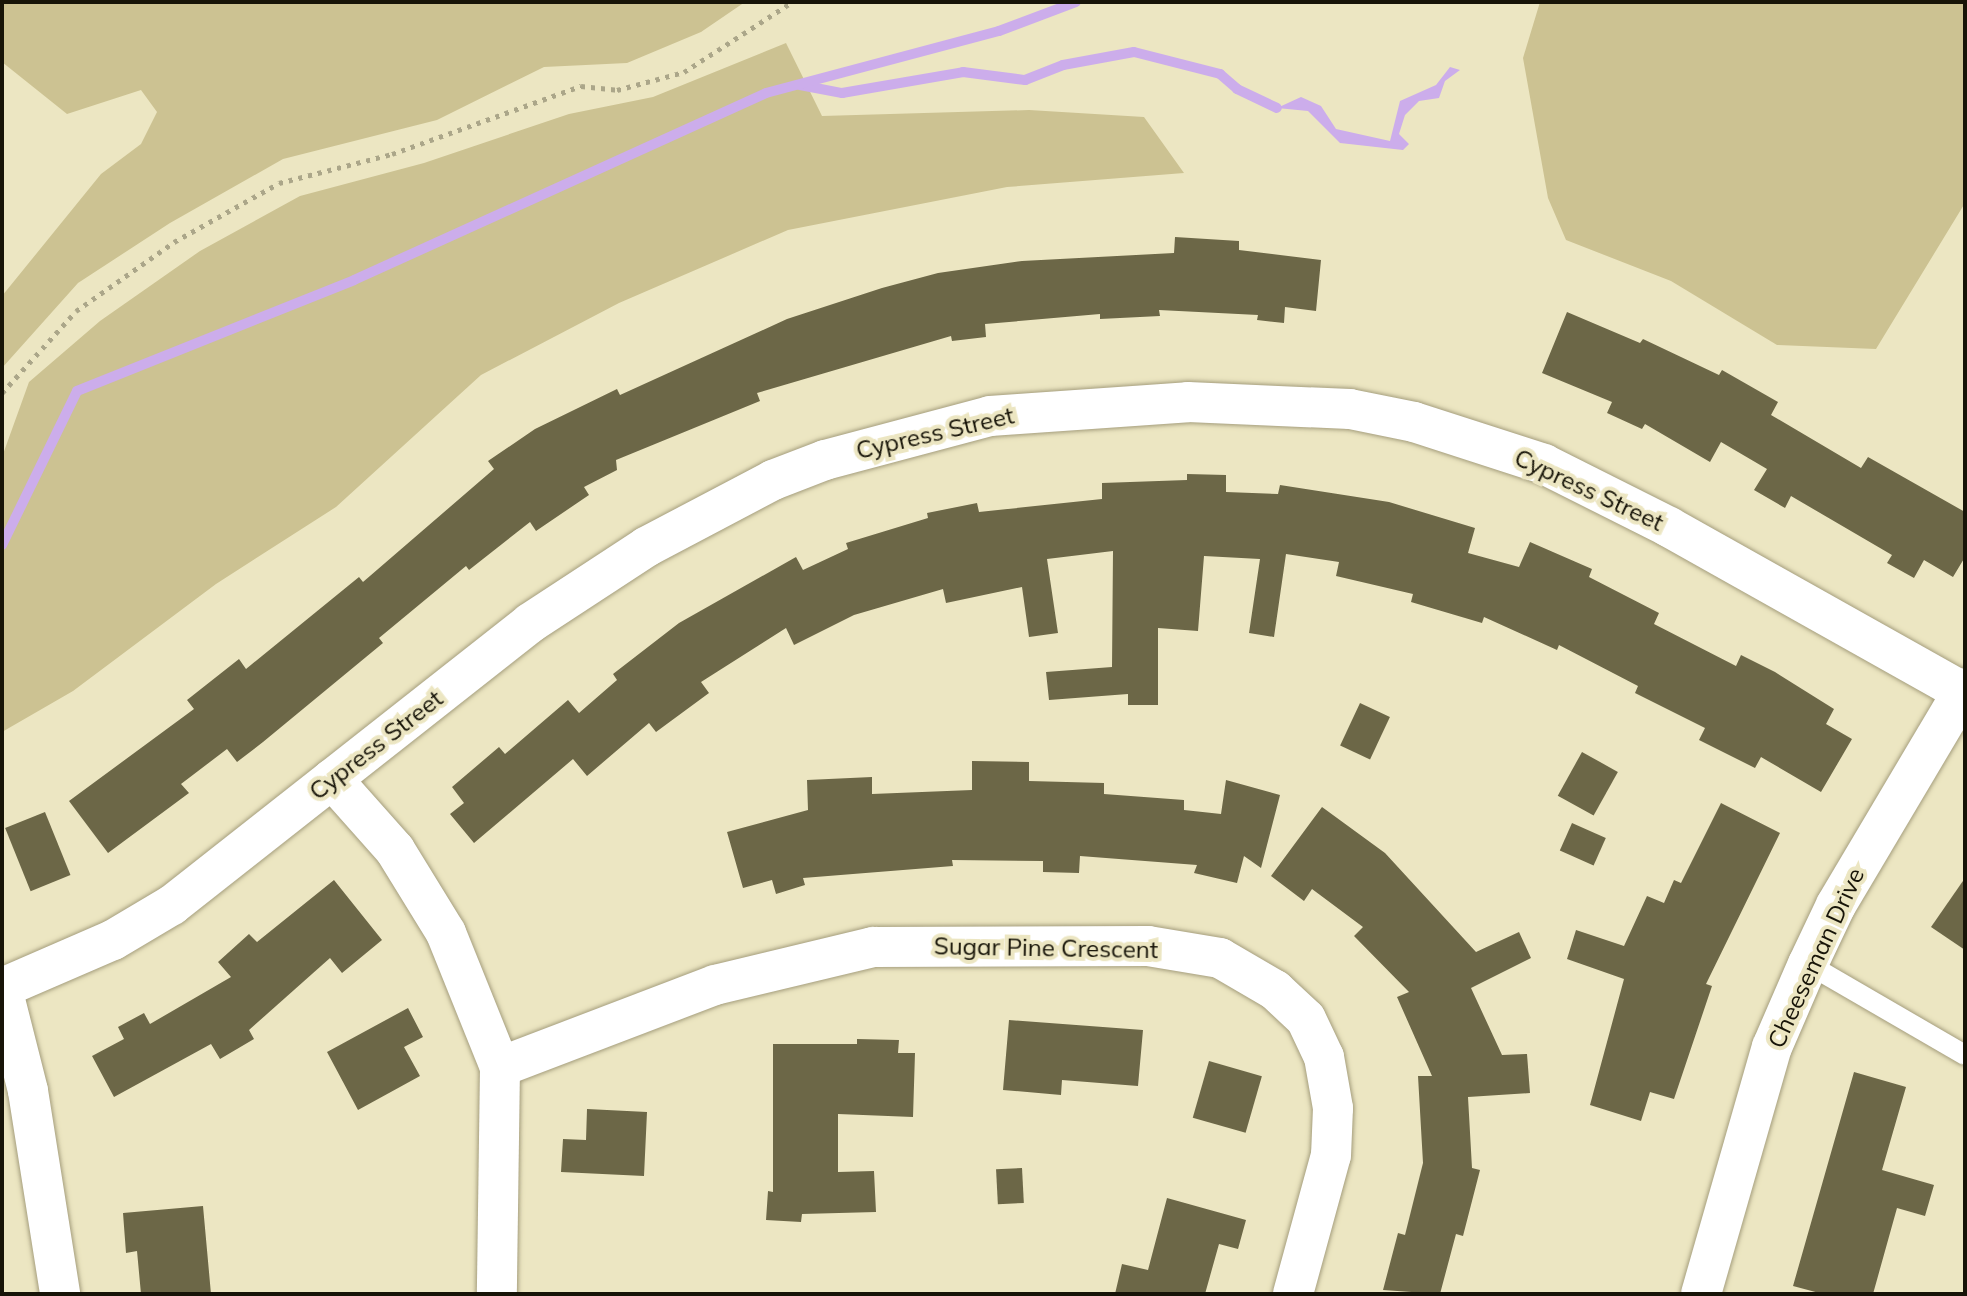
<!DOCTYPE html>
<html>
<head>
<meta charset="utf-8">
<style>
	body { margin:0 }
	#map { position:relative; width:1967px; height:1296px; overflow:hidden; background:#ece6c2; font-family:Mulish,sans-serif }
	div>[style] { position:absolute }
	.green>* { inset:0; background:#ccc292 }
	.water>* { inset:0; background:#ccadeb }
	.stream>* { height:10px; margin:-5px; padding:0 5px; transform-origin:5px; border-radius:5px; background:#ccadeb }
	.building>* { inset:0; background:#6c6747; transform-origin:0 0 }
	.path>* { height:5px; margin-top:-2.5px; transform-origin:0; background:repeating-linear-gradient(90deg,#aba689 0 4px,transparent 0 10px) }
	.roads { filter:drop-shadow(0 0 2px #a59e7d) drop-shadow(0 0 2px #a59e7d) }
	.service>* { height:20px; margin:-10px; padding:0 10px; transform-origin:10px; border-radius:10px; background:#fff }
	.minor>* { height:40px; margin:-20px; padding:0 20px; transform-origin:20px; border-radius:20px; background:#fff }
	span { translate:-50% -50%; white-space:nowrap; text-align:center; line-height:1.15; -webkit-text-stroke:8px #ece6c2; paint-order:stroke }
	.street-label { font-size:24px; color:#171408 }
	.frame { position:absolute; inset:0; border:4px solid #171408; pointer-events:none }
</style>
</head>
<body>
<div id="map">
	<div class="green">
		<div style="clip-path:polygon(2px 2px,745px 2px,701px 32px,627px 63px,544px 67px,437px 120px,283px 159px,170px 223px,78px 283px,2px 368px,2px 296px,101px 174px,141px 144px,157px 112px,141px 90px,67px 114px,2px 62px)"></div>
		<div style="clip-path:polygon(1540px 2px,1965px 2px,1965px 203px,1876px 349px,1777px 345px,1671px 281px,1566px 240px,1548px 198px,1523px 58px)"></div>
		<div style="clip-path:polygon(786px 43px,822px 116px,1029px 110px,1144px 117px,1184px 173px,1007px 187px,788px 230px,619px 303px,481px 375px,336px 507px,216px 584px,73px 691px,2px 732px,2px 457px,29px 382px,100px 321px,200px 251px,300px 196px,424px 163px,569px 114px,653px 97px)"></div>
	</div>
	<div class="water">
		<div style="clip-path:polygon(1450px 67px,1460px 70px,1445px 81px,1439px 98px,1419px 101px,1405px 115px,1399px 134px,1409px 144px,1403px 150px,1340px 143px,1308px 111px,1277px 108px,1301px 97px,1321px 106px,1336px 129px,1390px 141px,1400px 101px,1436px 85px)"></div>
	</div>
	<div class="stream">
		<div style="left:800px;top:85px;width:43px;rotate:10.8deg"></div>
		<div style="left:842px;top:93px;width:123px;rotate:-9.8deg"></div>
		<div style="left:963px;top:72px;width:63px;rotate:7.4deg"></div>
		<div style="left:1025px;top:80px;width:41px;rotate:-21.5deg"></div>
		<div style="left:1063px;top:65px;width:72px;rotate:-10.4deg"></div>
		<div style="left:1134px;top:52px;width:89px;rotate:14.3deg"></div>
		<div style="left:1220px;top:74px;width:23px;rotate:41deg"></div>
		<div style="left:1237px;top:89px;width:44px;rotate:25.4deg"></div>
		<div style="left:2px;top:545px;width:171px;rotate:-64deg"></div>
		<div style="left:77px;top:391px;width:298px;rotate:-21.8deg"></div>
		<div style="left:354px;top:280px;width:452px;rotate:-24.4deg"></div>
		<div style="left:766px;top:93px;width:241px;rotate:-14.9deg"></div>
		<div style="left:999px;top:31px;width:82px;rotate:-20.6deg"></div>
	</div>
	<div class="building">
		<div style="clip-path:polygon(1175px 237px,1239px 241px,1239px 250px,1321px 260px,1316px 311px,1285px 307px,1284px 323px,1257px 320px,1258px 315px,1159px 310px,1160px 316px,1100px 319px,1100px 314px,985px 324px,986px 337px,952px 341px,951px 336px,757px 393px,760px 401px,616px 460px,617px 470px,584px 487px,589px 495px,536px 531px,530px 522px,469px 570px,466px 566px,379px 638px,383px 643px,263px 742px,237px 762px,227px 749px,181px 784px,189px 793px,108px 853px,69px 801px,194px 709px,187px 700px,239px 659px,246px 669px,359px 577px,363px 582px,494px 469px,488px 461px,535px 429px,617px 389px,620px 395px,787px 319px,882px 288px,938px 273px,1022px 261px,1174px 253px)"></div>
		<div style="clip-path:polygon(1567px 312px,1640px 343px,1643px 339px,1719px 375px,1722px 370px,1778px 402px,1771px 415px,1861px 468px,1868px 457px,1965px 512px,1965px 557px,1953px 577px,1924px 560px,1914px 578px,1887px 563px,1892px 555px,1791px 496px,1785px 508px,1754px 490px,1767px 469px,1721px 442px,1710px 462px,1645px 424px,1642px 429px,1607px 413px,1612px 402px,1542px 373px)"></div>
		<div style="clip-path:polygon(1187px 474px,1226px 475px,1226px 492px,1278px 494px,1280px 485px,1389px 502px,1475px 528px,1468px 553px,1519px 567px,1530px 542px,1592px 569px,1589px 577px,1659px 613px,1654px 624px,1736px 666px,1741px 655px,1775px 672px,1834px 709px,1826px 724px,1852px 739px,1821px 792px,1761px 757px,1755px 768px,1699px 740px,1705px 728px,1635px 693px,1638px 686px,1559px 645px,1557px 650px,1484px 617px,1482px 623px,1411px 602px,1413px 594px,1336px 576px,1339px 562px,1286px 554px,1274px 637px,1249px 633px,1260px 559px,1204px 556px,1198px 631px,1158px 628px,1158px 705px,1128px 705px,1128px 694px,1049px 700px,1046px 672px,1112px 667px,1113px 551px,1047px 559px,1058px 633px,1029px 637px,1022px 587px,946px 603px,943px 589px,854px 615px,794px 645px,786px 628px,701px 682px,709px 693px,656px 732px,649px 723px,587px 776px,573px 759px,474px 843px,450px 814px,464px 803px,452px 787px,499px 747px,505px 754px,568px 700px,579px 713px,617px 680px,613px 674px,679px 623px,796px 557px,803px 570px,848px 549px,846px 543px,928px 518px,927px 513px,977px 503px,979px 512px,1102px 499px,1102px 483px,1187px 480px)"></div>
		<div style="left:1360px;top:703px;width:33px;height:47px;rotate:25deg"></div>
		<div style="left:1582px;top:752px;width:41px;height:50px;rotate:29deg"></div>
		<div style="clip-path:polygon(972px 761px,1029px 762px,1029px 781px,1104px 783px,1104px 794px,1184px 800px,1184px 810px,1221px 814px,1226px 780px,1280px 795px,1261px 868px,1244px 856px,1237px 883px,1194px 873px,1197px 865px,1080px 856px,1079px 873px,1043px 872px,1043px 861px,952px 860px,953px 866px,803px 878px,805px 885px,776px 894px,772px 880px,743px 888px,727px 832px,808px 810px,807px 780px,872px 777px,872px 794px,972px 790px)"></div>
		<div style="clip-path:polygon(1721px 803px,1780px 833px,1706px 984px,1712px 986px,1674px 1099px,1650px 1092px,1641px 1121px,1590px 1105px,1624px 979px,1567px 959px,1576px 930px,1624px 946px,1647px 896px,1664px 903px,1674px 880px,1681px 883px)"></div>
		<div style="clip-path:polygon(1322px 807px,1385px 853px,1476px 952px,1519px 932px,1531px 958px,1471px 988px,1502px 1055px,1527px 1054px,1530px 1093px,1468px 1097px,1472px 1168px,1480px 1170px,1463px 1236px,1456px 1234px,1440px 1294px,1383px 1290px,1398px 1233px,1405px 1235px,1423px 1163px,1418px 1076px,1432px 1076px,1397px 997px,1409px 992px,1354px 936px,1363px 927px,1312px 889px,1304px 901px,1271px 876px)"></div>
		<div style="left:45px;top:812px;width:68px;height:43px;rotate:68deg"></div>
		<div style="left:1572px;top:823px;width:37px;height:30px;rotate:24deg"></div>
		<div style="clip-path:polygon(1965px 878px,1965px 950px,1931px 927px)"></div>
		<div style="clip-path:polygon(334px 880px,382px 940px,342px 973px,330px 958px,249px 1030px,254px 1039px,220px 1059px,211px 1044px,114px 1097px,92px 1056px,124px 1039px,118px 1027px,144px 1013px,150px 1024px,231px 977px,218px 962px,249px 934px,257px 942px)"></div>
		<div style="clip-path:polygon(408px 1008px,423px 1037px,404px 1047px,420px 1076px,358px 1110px,327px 1052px)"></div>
		<div style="clip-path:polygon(1009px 1020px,1143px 1030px,1138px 1086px,1062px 1080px,1061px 1095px,1003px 1090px)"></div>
		<div style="clip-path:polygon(857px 1039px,899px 1040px,898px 1053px,915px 1053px,913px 1117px,838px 1114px,838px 1172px,874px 1171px,876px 1212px,802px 1214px,801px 1222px,766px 1220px,768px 1191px,773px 1192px,773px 1044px,857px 1044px)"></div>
		<div style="left:1209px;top:1061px;width:55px;height:59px;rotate:16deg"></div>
		<div style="clip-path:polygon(1854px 1072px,1906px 1087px,1882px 1170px,1934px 1185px,1925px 1216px,1897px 1208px,1873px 1294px,1823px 1294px,1793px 1286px)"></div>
		<div style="clip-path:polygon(587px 1109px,647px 1112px,644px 1176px,561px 1172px,563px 1139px,586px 1140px)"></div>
		<div style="left:1022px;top:1168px;width:35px;height:26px;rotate:87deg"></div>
		<div style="clip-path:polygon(1167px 1198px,1246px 1220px,1238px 1249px,1219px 1244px,1205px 1294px,1115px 1294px,1122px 1264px,1148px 1270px)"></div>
		<div style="clip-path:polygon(203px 1206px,211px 1294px,141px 1294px,137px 1251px,126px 1253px,123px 1213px)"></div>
	</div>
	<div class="path">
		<div style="left:2px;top:393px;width:110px;rotate:-47.9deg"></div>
		<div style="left:76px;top:311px;width:120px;rotate:-35.1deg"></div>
		<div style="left:174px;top:242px;width:120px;rotate:-29.3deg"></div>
		<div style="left:279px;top:183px;width:117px;rotate:-14.4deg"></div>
		<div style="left:392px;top:154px;width:201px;rotate:-19.8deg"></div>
		<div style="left:581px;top:86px;width:36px;rotate:6deg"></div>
		<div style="left:617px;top:90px;width:69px;rotate:-15deg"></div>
		<div style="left:684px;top:72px;width:129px;rotate:-32.9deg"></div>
	</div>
	<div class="roads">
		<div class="service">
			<div style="left:1808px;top:964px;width:181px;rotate:30.1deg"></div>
		</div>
		<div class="minor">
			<div style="left:332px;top:779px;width:95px;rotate:48.4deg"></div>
			<div style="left:395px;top:850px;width:97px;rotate:58.4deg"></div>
			<div style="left:446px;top:933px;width:144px;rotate:68.1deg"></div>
			<div style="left:500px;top:1067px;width:227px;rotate:90.8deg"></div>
			<div style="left:2px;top:988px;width:121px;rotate:-23.4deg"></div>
			<div style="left:113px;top:940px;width:69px;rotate:-30.7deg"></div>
			<div style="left:172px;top:905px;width:456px;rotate:-38.2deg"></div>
			<div style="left:530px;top:623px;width:139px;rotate:-33.2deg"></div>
			<div style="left:646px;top:547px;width:144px;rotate:-27.8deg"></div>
			<div style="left:773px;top:480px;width:56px;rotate:-21deg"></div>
			<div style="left:825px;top:460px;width:171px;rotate:-14.9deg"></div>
			<div style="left:990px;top:416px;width:198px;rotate:-4deg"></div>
			<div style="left:1188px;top:402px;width:162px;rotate:2.5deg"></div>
			<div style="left:1350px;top:409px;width:65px;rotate:11.5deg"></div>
			<div style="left:1414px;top:422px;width:137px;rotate:17.9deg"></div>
			<div style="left:1544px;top:464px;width:140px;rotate:26.7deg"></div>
			<div style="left:1669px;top:527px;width:337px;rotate:29.3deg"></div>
			<div style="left:2px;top:988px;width:106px;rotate:75.8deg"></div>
			<div style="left:28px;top:1091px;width:206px;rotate:81deg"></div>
			<div style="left:500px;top:1067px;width:230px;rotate:-20.9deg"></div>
			<div style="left:715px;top:985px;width:163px;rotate:-13.5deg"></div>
			<div style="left:873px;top:947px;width:275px;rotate:-0.2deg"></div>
			<div style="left:1148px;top:946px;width:73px;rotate:9.5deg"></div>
			<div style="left:1220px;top:958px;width:64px;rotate:30.2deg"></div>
			<div style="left:1275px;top:990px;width:42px;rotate:43.1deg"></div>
			<div style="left:1306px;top:1019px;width:42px;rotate:64.7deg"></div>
			<div style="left:1324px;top:1057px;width:52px;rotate:80deg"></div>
			<div style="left:1333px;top:1108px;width:47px;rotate:92.4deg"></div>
			<div style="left:1331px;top:1155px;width:144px;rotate:105.3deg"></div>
			<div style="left:1701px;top:1294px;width:257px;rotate:-74deg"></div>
			<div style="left:1772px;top:1047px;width:90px;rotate:-66.6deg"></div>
			<div style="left:1808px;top:964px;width:65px;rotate:-64.6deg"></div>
			<div style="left:1836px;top:905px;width:252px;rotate:-59.3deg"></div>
		</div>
	</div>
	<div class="street-label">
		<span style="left:935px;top:433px;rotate:-13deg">Cypress Street</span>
		<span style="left:1589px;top:490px;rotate:25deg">Cypress Street</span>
		<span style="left:376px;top:745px;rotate:-38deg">Cypress Street</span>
		<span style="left:1046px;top:948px;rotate:1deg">Sugar Pine Crescent</span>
		<span style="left:1816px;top:958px;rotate:-65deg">Cheeseman Drive</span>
	</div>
	<div class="frame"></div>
</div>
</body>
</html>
